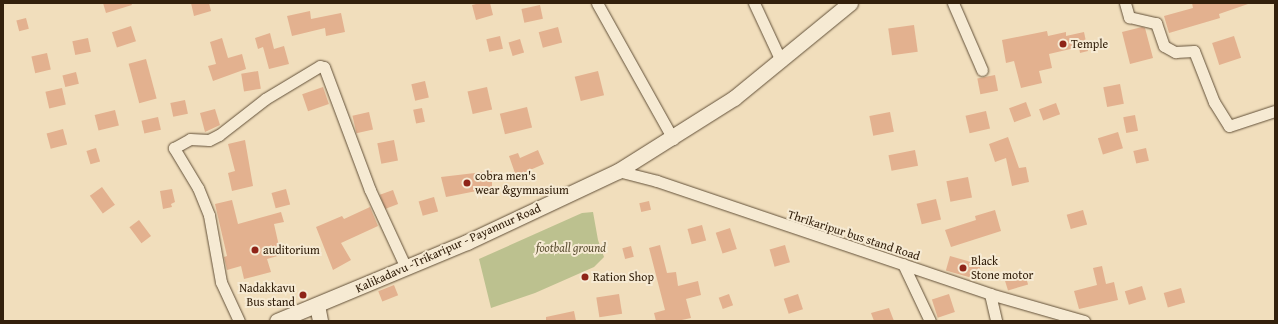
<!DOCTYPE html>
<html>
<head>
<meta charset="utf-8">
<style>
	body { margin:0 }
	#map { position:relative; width:1278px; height:324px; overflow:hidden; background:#f1debc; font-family:"Gentium Book Plus",serif }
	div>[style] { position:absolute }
	.green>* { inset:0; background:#bcc18f }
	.building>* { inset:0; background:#e3b18f; transform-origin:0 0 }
	.roads { filter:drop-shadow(0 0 1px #625038) drop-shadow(0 0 1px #625038) }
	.street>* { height:11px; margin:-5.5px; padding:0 5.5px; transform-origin:5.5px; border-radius:5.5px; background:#f6ead3 }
	.secondary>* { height:15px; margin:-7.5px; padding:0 7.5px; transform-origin:7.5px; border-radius:7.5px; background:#f6ead3 }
	.dots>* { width:11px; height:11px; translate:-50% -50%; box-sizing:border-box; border:2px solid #f6ead3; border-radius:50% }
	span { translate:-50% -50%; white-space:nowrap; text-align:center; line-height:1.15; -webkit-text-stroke:4px #f6ead3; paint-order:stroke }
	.poi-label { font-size:12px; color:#33200c }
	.left { translate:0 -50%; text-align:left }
	.right { translate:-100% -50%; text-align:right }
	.street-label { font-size:12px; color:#33200c }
	.park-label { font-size:12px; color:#5c5033; font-style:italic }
	.frame { position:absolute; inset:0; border:4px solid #33200c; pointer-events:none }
</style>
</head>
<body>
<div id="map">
	<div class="green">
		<div style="clip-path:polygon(593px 212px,598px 240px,604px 257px,594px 267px,535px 293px,491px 308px,479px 259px,582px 213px)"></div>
	</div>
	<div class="building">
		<div style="clip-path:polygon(103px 3px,131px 3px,132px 5px,106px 13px)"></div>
		<div style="clip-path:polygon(191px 3px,209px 3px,211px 11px,194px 16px)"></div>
		<div style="clip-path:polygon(480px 3px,490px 3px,493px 15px,476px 20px,472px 5px)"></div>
		<div style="clip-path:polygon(1192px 3px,1248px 3px,1248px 4px,1219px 14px,1220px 18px,1169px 33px,1164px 16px,1193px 8px)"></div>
		<div style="left:540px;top:5px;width:14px;height:19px;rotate:78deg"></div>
		<div style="clip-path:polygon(310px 11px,311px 19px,341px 13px,345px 32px,326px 36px,325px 28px,292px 36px,287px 16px)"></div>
		<div style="left:26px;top:18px;width:11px;height:10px;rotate:75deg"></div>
		<div style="left:914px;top:25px;width:27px;height:26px;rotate:82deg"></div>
		<div style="left:131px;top:26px;width:16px;height:20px;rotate:72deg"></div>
		<div style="left:558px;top:27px;width:16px;height:20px;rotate:75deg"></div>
		<div style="clip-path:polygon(1142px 27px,1145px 28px,1153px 58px,1130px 64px,1122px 32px)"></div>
		<div style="clip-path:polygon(1047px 31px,1048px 36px,1066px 32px,1066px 36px,1084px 32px,1088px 51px,1080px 53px,1079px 47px,1049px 54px,1052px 68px,1039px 71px,1042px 83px,1021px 88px,1014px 61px,1006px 63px,1002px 40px)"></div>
		<div style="clip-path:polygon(270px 33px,274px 49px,284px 46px,289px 64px,269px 69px,263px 47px,258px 49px,255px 38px)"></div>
		<div style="left:500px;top:36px;width:13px;height:14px;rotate:77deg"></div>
		<div style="left:1234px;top:36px;width:23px;height:23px;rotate:72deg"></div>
		<div style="left:88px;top:38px;width:14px;height:16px;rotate:78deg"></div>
		<div style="clip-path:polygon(222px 38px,228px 58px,242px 54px,246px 69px,213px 81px,208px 66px,216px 64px,210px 42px)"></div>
		<div style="left:520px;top:39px;width:14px;height:12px;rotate:73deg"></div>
		<div style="left:47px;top:53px;width:17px;height:16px;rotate:77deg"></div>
		<div style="left:146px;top:59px;width:41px;height:18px;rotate:75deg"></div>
		<div style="left:258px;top:71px;width:18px;height:17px;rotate:81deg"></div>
		<div style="left:598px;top:71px;width:25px;height:24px;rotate:76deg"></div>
		<div style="left:76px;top:72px;width:12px;height:14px;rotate:76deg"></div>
		<div style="left:995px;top:75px;width:16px;height:18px;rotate:79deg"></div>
		<div style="left:425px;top:81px;width:17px;height:14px;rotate:77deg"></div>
		<div style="left:1120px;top:84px;width:20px;height:17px;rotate:79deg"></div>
		<div style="left:323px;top:87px;width:18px;height:22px;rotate:71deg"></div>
		<div style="left:487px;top:87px;width:23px;height:20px;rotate:77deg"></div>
		<div style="left:62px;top:88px;width:17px;height:17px;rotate:77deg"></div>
		<div style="left:185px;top:100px;width:14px;height:15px;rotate:78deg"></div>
		<div style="left:1026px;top:102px;width:15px;height:18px;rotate:70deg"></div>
		<div style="left:1056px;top:103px;width:12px;height:18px;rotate:70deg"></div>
		<div style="left:527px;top:107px;width:21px;height:28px;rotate:76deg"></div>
		<div style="left:422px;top:108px;width:14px;height:9px;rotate:78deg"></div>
		<div style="clip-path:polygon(215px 109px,220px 125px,205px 132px,200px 113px)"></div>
		<div style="left:115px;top:110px;width:16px;height:21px;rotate:76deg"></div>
		<div style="left:986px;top:111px;width:18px;height:21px;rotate:77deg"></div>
		<div style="left:369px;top:112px;width:18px;height:17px;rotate:77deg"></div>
		<div style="left:890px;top:112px;width:20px;height:21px;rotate:79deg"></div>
		<div style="left:1135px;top:115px;width:16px;height:12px;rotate:79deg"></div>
		<div style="left:158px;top:117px;width:13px;height:17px;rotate:77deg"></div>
		<div style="left:63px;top:129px;width:16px;height:17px;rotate:75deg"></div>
		<div style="left:1118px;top:132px;width:17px;height:21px;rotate:73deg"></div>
		<div style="clip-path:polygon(1008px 137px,1019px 168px,1026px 167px,1029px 182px,1012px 186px,1006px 158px,995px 162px,989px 144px)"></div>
		<div style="clip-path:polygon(245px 140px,253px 186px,232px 191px,228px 173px,235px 171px,228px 144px)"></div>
		<div style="left:394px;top:140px;width:21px;height:17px;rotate:79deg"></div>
		<div style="left:96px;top:148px;width:14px;height:10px;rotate:73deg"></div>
		<div style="left:1146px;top:148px;width:13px;height:13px;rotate:77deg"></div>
		<div style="clip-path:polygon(538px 150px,544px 164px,516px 176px,509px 156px,518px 153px,520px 158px)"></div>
		<div style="left:915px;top:150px;width:16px;height:27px;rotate:79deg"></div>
		<div style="clip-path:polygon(492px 171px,492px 188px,446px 197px,441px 177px)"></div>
		<div style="left:968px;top:177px;width:21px;height:22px;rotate:79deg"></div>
		<div style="left:102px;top:187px;width:22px;height:15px;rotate:54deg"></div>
		<div style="clip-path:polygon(172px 189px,175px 202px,171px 204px,172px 207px,163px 209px,160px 191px)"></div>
		<div style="left:286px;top:189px;width:16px;height:15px;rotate:75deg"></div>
		<div style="left:393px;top:190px;width:15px;height:14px;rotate:70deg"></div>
		<div style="left:434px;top:197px;width:15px;height:16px;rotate:74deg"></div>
		<div style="left:936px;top:199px;width:21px;height:20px;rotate:76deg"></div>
		<div style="clip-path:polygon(232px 200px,238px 224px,281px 212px,284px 222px,274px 224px,281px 255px,267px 259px,271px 272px,244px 279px,241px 266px,227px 270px,224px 257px,227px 256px,215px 204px)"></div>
		<div style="left:649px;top:201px;width:9px;height:10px;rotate:77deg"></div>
		<div style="clip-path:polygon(370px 207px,378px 226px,341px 243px,351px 260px,333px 270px,316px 227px,342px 216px,344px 219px)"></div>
		<div style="clip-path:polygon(995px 210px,1001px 231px,951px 247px,945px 230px,976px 220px,975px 216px)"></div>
		<div style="left:1083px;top:210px;width:15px;height:17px;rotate:74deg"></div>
		<div style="left:139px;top:220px;width:20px;height:12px;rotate:53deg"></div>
		<div style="left:702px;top:225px;width:16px;height:15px;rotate:75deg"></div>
		<div style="left:730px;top:228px;width:22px;height:15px;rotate:72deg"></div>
		<div style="clip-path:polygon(660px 245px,667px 273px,676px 272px,678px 286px,698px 281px,701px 295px,686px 299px,691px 318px,677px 321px,656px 321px,654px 313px,665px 310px,649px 248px)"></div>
		<div style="left:785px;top:245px;width:18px;height:16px;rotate:74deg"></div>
		<div style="left:631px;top:246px;width:11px;height:9px;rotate:75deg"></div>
		<div style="left:950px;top:256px;width:32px;height:15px;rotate:16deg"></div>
		<div style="clip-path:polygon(1102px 266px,1106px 284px,1114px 282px,1118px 300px,1079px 309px,1074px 291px,1097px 285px,1093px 268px)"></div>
		<div style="left:1024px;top:271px;width:14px;height:21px;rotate:73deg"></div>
		<div style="left:394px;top:285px;width:11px;height:17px;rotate:68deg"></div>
		<div style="left:1142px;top:286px;width:14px;height:18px;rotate:73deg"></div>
		<div style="left:1181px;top:288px;width:15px;height:18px;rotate:74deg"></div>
		<div style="left:619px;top:294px;width:20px;height:23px;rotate:81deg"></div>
		<div style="left:729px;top:294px;width:12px;height:11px;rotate:70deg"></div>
		<div style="left:798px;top:294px;width:16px;height:15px;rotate:72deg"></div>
		<div style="left:949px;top:294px;width:19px;height:18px;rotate:72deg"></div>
		<div style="clip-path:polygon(889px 308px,894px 321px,874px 321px,871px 313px)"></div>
		<div style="clip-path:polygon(574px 311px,576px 321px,546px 321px,546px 317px)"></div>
	</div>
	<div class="roads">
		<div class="street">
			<div style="left:597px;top:3px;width:156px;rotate:60.8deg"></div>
			<div style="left:754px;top:3px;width:64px;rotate:65deg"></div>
			<div style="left:953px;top:3px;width:73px;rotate:66.6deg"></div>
			<div style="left:1125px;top:3px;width:15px;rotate:74deg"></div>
			<div style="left:1129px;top:17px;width:28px;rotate:13deg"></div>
			<div style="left:1156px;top:23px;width:24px;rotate:71deg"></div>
			<div style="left:1164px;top:46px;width:13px;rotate:29deg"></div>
			<div style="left:1175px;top:52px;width:19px;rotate:-3deg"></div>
			<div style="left:1194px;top:51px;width:55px;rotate:68.6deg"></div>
			<div style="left:1214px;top:102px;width:28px;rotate:58deg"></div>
			<div style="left:1229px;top:126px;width:48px;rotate:-18.1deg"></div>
			<div style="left:618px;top:171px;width:40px;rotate:14.4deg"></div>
			<div style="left:657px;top:181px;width:352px;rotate:18.7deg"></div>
			<div style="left:990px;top:294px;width:98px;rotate:16deg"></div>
			<div style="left:903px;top:264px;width:63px;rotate:64.7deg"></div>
			<div style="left:990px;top:294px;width:28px;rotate:77deg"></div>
			<div style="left:239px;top:321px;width:43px;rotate:-114.8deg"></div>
			<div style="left:221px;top:282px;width:68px;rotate:-100.2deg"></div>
			<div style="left:209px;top:215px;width:29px;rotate:-112deg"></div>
			<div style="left:198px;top:188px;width:47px;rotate:-121deg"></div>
			<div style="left:174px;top:148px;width:18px;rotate:-29deg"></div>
			<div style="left:190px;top:139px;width:19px;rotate:3deg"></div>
			<div style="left:209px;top:140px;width:11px;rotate:-27deg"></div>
			<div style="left:219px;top:135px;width:58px;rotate:-38deg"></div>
			<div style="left:265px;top:99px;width:64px;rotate:-31deg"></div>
			<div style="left:320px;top:66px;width:4px;rotate:14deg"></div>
			<div style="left:324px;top:67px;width:131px;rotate:69.5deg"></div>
			<div style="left:370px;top:190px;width:86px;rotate:65.2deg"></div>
		</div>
		<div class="secondary">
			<div style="left:317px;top:305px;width:16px;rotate:79deg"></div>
			<div style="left:277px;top:321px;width:206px;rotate:-22.6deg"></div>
			<div style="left:467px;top:242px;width:167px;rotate:-25.2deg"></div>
			<div style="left:618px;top:171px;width:137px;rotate:-32.2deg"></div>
			<div style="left:734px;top:98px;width:150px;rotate:-39.3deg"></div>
		</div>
	</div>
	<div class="dots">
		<div style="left:1063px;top:44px;background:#8f2418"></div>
		<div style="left:467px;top:183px;background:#8f2418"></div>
		<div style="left:255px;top:250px;background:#8f2418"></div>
		<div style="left:963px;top:268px;background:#8f2418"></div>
		<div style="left:585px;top:277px;background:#8f2418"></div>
		<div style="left:303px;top:295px;background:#8f2418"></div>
	</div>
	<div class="poi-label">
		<span class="left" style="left:1071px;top:44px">Temple</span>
		<span class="left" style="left:475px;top:183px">cobra men's<br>wear &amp;gymnasium</span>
		<span class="left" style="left:263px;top:250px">auditorium</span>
		<span class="left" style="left:971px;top:268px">Black<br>Stone motor</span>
		<span class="left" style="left:593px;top:277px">Ration Shop</span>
		<span class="right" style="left:295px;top:295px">Nadakkavu<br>Bus stand</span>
	</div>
	<div class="street-label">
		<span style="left:854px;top:235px;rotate:18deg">Thrikaripur bus stand Road</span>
		<span style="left:448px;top:248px;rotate:-24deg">Kalikadavu -Trikaripur - Payannur Road</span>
	</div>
	<div class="park-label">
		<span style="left:571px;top:248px">football ground</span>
	</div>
	<div class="frame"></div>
</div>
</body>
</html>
